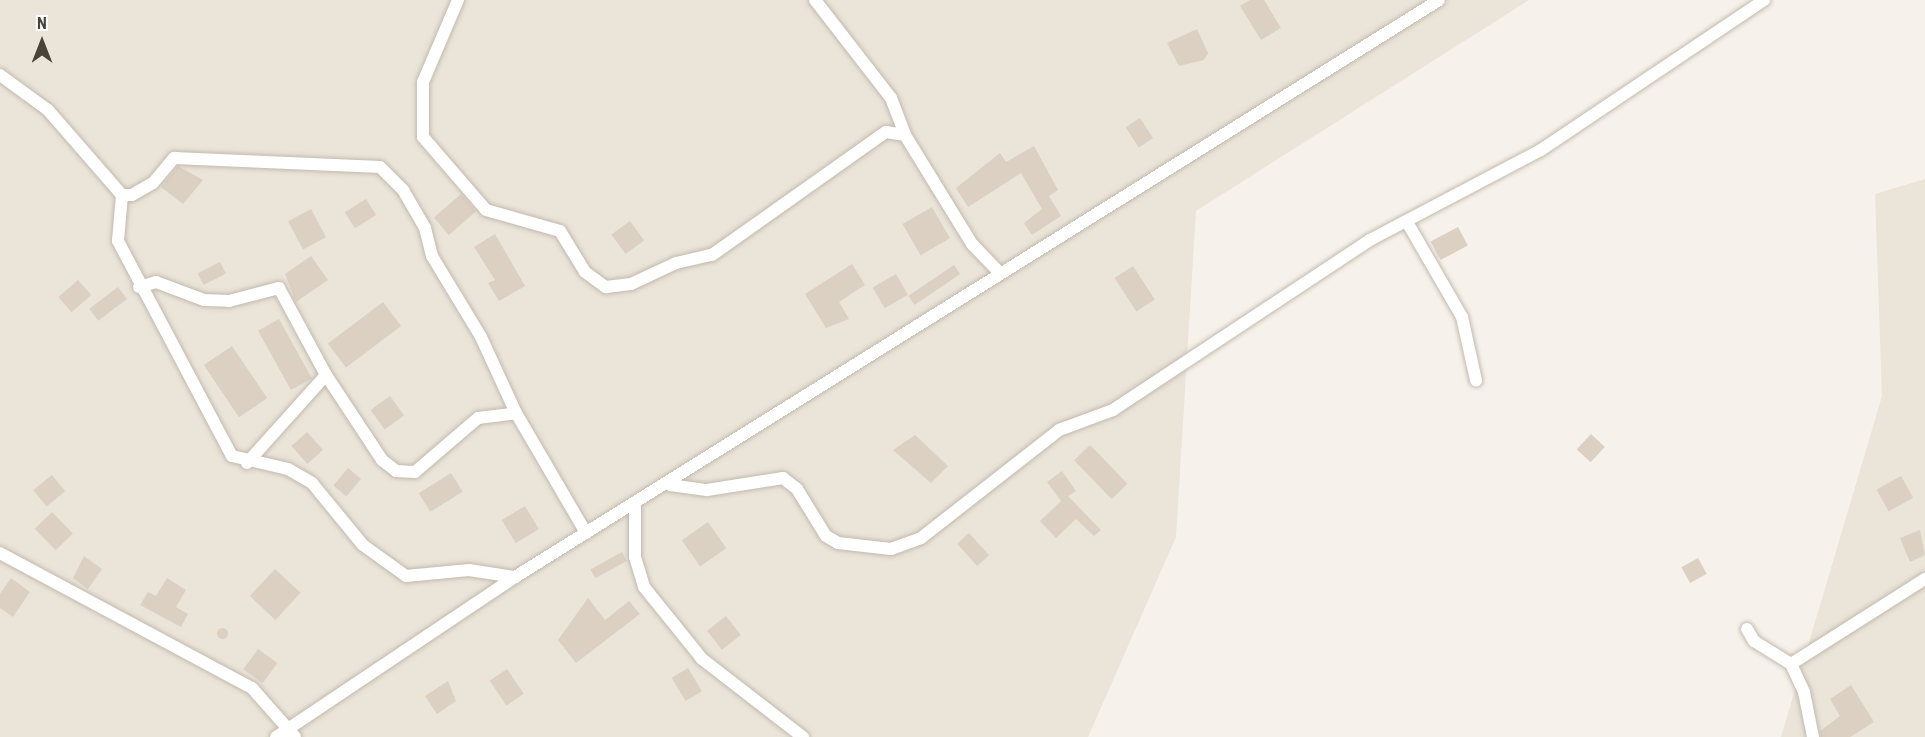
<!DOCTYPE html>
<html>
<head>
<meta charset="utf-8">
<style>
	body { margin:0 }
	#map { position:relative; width:1925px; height:737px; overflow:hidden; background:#f6f2eb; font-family:"Roboto Condensed",sans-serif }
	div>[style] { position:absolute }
	.residential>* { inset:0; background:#eae4d9 }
	.building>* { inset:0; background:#dcd0c3; transform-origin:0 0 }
	.round { border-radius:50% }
	.roads { filter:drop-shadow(0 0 2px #c3b9ad) drop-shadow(0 0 2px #c3b9ad) }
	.minor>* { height:12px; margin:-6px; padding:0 6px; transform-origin:6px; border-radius:6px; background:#fff }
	span { translate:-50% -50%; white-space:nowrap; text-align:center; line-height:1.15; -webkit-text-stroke:6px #fff; paint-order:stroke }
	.north { position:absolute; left:12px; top:12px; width:60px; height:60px; -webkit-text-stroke:4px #fff; paint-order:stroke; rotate:0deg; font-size:16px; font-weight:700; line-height:24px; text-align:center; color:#4b4338 }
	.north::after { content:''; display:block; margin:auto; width:21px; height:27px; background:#4b4338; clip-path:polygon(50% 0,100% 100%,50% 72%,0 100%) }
</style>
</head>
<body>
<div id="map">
	<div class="residential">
		<div style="clip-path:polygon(0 0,1529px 0,1196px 211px,1176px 537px,1088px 737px,0 737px)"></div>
		<div style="clip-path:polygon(1925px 179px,1925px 737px,1781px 737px,1882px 396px,1875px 194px)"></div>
	</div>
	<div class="building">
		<div style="clip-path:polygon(1250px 0,1264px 0,1281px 28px,1261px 40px,1240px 6px)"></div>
		<div style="clip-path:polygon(1197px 29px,1208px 53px,1204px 60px,1179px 66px,1167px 43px)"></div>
		<div style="left:1140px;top:118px;width:24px;height:17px;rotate:57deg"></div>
		<div style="clip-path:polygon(1034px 146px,1058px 190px,1049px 196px,1061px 216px,1032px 235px,1024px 223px,1042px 209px,1021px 173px,968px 207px,956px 188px,1000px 153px,1006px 162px)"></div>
		<div style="clip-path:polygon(178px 166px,203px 180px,183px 204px,161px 187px)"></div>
		<div style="left:461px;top:194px;width:23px;height:36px;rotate:49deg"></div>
		<div style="left:366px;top:199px;width:19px;height:25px;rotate:58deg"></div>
		<div style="left:932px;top:207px;width:36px;height:34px;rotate:60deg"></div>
		<div style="left:311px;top:209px;width:32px;height:26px;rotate:62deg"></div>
		<div style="left:630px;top:221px;width:24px;height:23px;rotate:54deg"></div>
		<div style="left:1458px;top:227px;width:21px;height:31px;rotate:62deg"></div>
		<div style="clip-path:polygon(495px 234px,525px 286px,499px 301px,488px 283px,495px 280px,474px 247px)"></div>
		<div style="clip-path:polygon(311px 256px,328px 280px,296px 302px,285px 274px)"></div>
		<div style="left:220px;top:262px;width:13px;height:25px;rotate:63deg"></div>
		<div style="clip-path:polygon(852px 264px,865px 285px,839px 302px,849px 319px,826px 328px,805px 294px)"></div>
		<div style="left:954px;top:265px;width:11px;height:55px;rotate:56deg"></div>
		<div style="left:1133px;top:266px;width:40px;height:22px;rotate:57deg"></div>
		<div style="left:896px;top:274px;width:24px;height:27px;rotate:60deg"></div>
		<div style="left:78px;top:280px;width:20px;height:26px;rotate:49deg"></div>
		<div style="left:118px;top:287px;width:15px;height:36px;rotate:53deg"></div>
		<div style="left:383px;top:302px;width:30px;height:69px;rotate:53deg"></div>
		<div style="left:279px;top:319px;width:68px;height:24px;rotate:61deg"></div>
		<div style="left:232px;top:346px;width:63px;height:34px;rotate:56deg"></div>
		<div style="left:390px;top:396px;width:24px;height:24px;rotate:54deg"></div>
		<div style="left:307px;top:432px;width:24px;height:21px;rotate:48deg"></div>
		<div style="left:1591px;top:434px;width:19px;height:21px;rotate:43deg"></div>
		<div style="clip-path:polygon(915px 435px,948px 466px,931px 483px,893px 450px)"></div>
		<div style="left:1090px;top:445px;width:54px;height:22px;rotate:46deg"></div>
		<div style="left:348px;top:468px;width:17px;height:23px;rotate:40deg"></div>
		<div style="clip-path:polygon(1062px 471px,1076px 491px,1068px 496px,1101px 530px,1094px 536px,1076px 519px,1056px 538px,1040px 521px,1061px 501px,1047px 482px)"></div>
		<div style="left:451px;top:473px;width:22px;height:38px;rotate:58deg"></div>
		<div style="left:52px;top:475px;width:21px;height:24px;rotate:51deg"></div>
		<div style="left:1901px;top:476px;width:25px;height:28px;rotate:61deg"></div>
		<div style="left:525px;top:506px;width:27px;height:27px;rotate:59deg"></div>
		<div style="left:52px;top:512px;width:30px;height:24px;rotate:46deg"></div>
		<div style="left:708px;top:522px;width:32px;height:32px;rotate:55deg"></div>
		<div style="clip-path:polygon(1920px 530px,1925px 555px,1910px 562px,1900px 538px)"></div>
		<div style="left:969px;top:533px;width:30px;height:16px;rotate:48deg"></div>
		<div style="left:622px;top:552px;width:10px;height:36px;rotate:61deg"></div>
		<div style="clip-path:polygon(84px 556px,102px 569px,88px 589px,73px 578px)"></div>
		<div style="left:1698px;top:558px;width:18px;height:19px;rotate:61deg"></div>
		<div style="left:275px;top:569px;width:35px;height:37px;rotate:43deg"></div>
		<div style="clip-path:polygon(11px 578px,30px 592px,13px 617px,0 608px,0 594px)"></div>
		<div style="clip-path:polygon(167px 578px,186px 590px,176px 607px,188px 614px,181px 627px,140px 605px,148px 592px,156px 596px)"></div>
		<div style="clip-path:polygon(588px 598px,605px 620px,629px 601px,640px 614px,576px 663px,558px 640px)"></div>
		<div style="left:726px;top:616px;width:24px;height:24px;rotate:52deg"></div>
		<div class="round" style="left:216.5px;top:627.5px;width:11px;height:11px"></div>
		<div style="left:258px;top:649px;width:24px;height:25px;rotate:36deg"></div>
		<div style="left:688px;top:668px;width:27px;height:19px;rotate:59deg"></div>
		<div style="left:507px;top:669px;width:30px;height:21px;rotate:56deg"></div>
		<div style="clip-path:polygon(448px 681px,456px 701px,437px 714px,425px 696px)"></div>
		<div style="clip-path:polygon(1851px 685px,1874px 722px,1850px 737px,1821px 737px,1820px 731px,1840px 716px,1830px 699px)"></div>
	</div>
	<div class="roads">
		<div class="minor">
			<div style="left:458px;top:0;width:89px;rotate:113.1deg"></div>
			<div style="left:423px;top:82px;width:55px;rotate:90deg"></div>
			<div style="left:423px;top:137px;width:96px;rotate:49.2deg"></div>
			<div style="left:486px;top:210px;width:77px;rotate:15.8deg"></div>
			<div style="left:560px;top:231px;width:48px;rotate:58.6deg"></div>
			<div style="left:585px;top:272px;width:26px;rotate:36deg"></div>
			<div style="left:606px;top:287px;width:25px;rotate:-7deg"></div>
			<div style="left:631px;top:284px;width:50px;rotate:-25deg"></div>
			<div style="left:676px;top:263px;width:37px;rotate:-13deg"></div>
			<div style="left:712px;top:255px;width:213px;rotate:-35.3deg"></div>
			<div style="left:886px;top:132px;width:19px;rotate:9deg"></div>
			<div style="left:905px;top:135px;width:128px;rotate:58.4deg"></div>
			<div style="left:972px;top:244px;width:39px;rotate:46deg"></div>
			<div style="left:815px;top:0;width:124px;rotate:52.2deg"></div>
			<div style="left:891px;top:98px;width:40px;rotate:69deg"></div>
			<div style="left:0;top:75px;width:59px;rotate:36.1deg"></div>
			<div style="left:48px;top:110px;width:113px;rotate:49deg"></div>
			<div style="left:122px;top:195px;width:46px;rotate:95deg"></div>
			<div style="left:118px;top:241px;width:243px;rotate:62.1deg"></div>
			<div style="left:232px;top:456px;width:57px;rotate:13.1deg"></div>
			<div style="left:288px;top:469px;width:28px;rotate:30deg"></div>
			<div style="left:312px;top:483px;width:80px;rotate:50.6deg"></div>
			<div style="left:363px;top:545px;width:53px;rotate:35.8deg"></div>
			<div style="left:406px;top:576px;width:63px;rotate:-5.4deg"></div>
			<div style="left:469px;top:570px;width:47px;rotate:8.7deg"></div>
			<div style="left:122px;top:195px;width:10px"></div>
			<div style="left:132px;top:195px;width:24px;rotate:-30deg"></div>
			<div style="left:153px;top:183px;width:33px;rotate:-50deg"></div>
			<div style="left:174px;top:158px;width:206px;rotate:2.5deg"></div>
			<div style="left:380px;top:167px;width:33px;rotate:45deg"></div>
			<div style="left:403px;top:190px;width:44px;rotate:59.9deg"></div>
			<div style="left:425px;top:228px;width:29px;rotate:76deg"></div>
			<div style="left:432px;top:256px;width:95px;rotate:58.8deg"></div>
			<div style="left:481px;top:337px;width:84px;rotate:65.3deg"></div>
			<div style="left:1407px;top:222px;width:110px;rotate:59.9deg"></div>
			<div style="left:1462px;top:317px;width:65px;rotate:77.5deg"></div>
			<div style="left:139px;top:287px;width:18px;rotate:-16deg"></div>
			<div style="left:156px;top:282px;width:51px;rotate:20.6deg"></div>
			<div style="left:204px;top:300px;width:25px;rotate:2deg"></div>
			<div style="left:229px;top:301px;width:52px;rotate:-14.6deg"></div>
			<div style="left:279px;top:288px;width:99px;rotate:61.6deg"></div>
			<div style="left:326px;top:375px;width:102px;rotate:56.6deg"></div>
			<div style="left:382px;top:460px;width:18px;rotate:38deg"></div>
			<div style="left:396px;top:471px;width:19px;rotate:3deg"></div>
			<div style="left:415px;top:472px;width:83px;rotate:-40.6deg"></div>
			<div style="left:478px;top:418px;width:38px;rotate:-7deg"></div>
			<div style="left:516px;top:413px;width:139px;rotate:59.7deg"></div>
			<div style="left:247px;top:463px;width:118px;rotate:-48.1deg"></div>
			<div style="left:670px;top:485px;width:37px;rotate:8deg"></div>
			<div style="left:707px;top:490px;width:77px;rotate:-9deg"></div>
			<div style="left:783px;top:478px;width:18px;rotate:38deg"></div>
			<div style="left:797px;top:489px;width:55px;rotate:58.3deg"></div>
			<div style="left:826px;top:536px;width:14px;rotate:30deg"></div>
			<div style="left:838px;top:543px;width:53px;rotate:6.5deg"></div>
			<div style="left:891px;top:549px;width:32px;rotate:-20deg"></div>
			<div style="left:921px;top:538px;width:175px;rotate:-38deg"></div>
			<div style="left:1059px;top:430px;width:58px;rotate:-20.3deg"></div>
			<div style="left:1113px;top:410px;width:308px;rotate:-33.5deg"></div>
			<div style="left:1370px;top:240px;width:193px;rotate:-27.8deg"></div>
			<div style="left:1541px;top:150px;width:269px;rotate:-33.9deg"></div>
			<div style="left:635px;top:504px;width:53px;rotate:90deg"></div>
			<div style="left:635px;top:557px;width:31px;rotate:73deg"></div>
			<div style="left:644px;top:587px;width:92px;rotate:51.1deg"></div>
			<div style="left:702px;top:659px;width:128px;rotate:37.7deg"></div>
			<div style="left:0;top:553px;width:286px;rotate:28.2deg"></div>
			<div style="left:252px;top:688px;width:65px;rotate:48.7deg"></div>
			<div style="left:1747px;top:629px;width:14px;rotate:60deg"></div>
			<div style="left:1754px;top:641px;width:44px;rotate:31.9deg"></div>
			<div style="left:1791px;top:664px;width:31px;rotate:65deg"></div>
			<div style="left:1804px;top:692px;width:46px;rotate:78.7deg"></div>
			<div style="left:1791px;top:664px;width:159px;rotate:-32.4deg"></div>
			<div style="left:276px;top:737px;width:288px;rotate:-33.8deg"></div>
			<div style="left:515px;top:577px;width:1089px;rotate:-31.98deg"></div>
		</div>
	</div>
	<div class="north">N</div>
</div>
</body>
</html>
